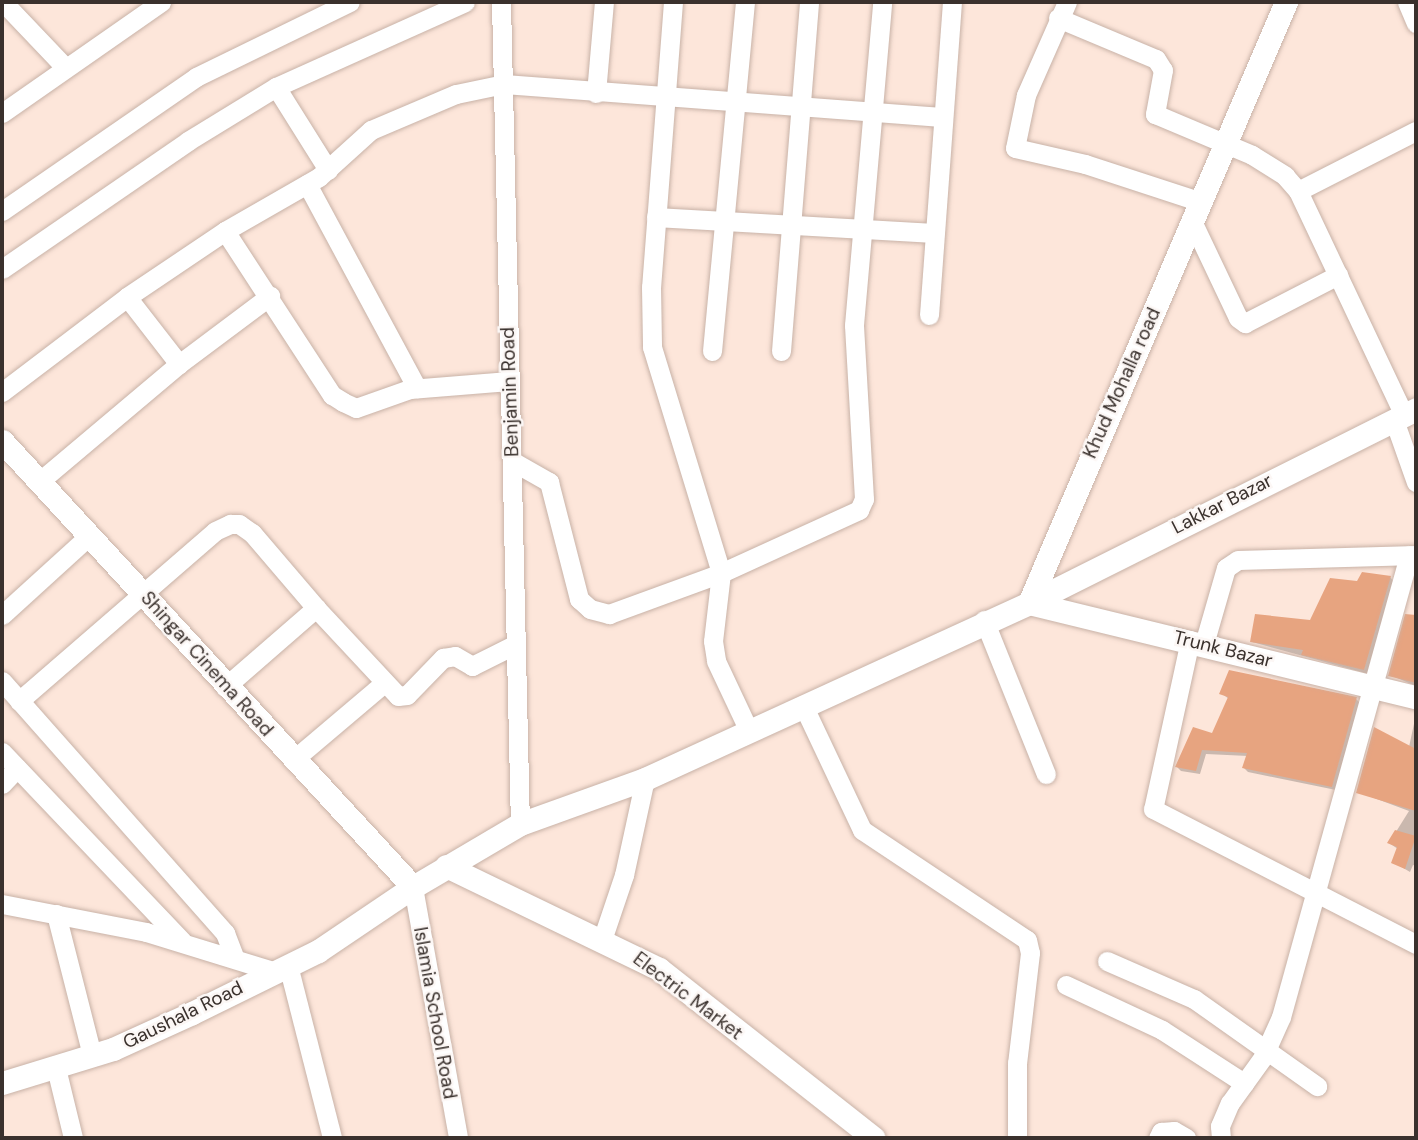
<!DOCTYPE html>
<html>
<head>
<meta charset="utf-8">
<style>
	body { margin:0 }
	#map { position:relative; width:1418px; height:1140px; overflow:hidden; background:#fde6da; font-family:"DM Sans",sans-serif }
	div>[style] { position:absolute }
	.shadow>* { inset:0; background:#0003 }
	.building>* { inset:0; background:#e7a480 }
	.roads { filter:drop-shadow(0 0 2px #c8b2a7) drop-shadow(0 0 2px #c8b2a7) }
	.minor>* { height:19px; margin:-9.5px; padding:0 9.5px; transform-origin:9.5px; border-radius:9.5px; background:#fff }
	.tertiary>* { height:23px; margin:-11.5px; padding:0 11.5px; transform-origin:11.5px; border-radius:11.5px; background:#fff }
	span { translate:-50% -50%; white-space:nowrap; text-align:center; line-height:1.15; -webkit-text-stroke:5px #fcf7f5; paint-order:stroke }
	.street-label { font-size:19px; color:#3a312d }
	.frame { position:absolute; inset:0; border:4px solid #3a312d; pointer-events:none }
</style>
</head>
<body>
<div id="map">
	<div class="shadow">
		<div style="clip-path:polygon(1390px 577px,1394px 582px,1369px 674px,1252px 642px,1311px 622px,1358px 583px)"></div>
		<div style="clip-path:polygon(1407px 616px,1416px 617px,1416px 686px,1390px 675px)"></div>
		<div style="clip-path:polygon(1221px 693px,1356px 699px,1360px 703px,1336px 790px,1248px 772px,1244px 768px,1248px 756px,1206px 754px,1200px 774px,1181px 771px,1177px 767px,1213px 735px,1229px 699px)"></div>
		<div style="clip-path:polygon(1415px 719px,1416px 866px,1413px 865px,1410px 872px,1393px 862px,1398px 849px,1389px 843px,1409px 811px,1358px 792px,1409px 747px)"></div>
	</div>
	<div class="building">
		<div style="clip-path:polygon(1362px 572px,1391px 576px,1364px 670px,1301px 655px,1303px 650px,1250px 642px,1255px 614px,1310px 620px,1330px 578px,1357px 581px)"></div>
		<div style="clip-path:polygon(1405px 614px,1416px 615px,1416px 683px,1388px 676px)"></div>
		<div style="clip-path:polygon(1229px 670px,1357px 697px,1332px 787px,1242px 768px,1247px 753px,1202px 750px,1196px 771px,1175px 767px,1193px 727px,1212px 733px,1228px 697px,1219px 694px)"></div>
		<div style="clip-path:polygon(1374px 727px,1416px 749px,1416px 811px,1356px 793px)"></div>
		<div style="clip-path:polygon(1395px 830px,1416px 836px,1405px 869px,1391px 863px,1397px 847px,1387px 843px)"></div>
	</div>
	<div class="roads">
		<div class="minor">
			<div style="left:3px;top:2px;width:88px;rotate:46.4deg"></div>
			<div style="left:501px;top:2px;width:822px;rotate:88.68deg"></div>
			<div style="left:673px;top:2px;width:286px;rotate:94.4deg"></div>
			<div style="left:651px;top:287px;width:60px;rotate:89deg"></div>
			<div style="left:652px;top:347px;width:236px;rotate:73deg"></div>
			<div style="left:721px;top:573px;width:68px;rotate:96.7deg"></div>
			<div style="left:713px;top:641px;width:20px;rotate:81deg"></div>
			<div style="left:716px;top:661px;width:77px;rotate:64.8deg"></div>
			<div style="left:1067px;top:2px;width:102px;rotate:113.8deg"></div>
			<div style="left:1026px;top:95px;width:54px;rotate:101.7deg"></div>
			<div style="left:1015px;top:148px;width:72px;rotate:12.9deg"></div>
			<div style="left:1085px;top:164px;width:122px;rotate:18.1deg"></div>
			<div style="left:1407px;top:2px;width:23px;rotate:67deg"></div>
			<div style="left:1058px;top:18px;width:106px;rotate:22.7deg"></div>
			<div style="left:1156px;top:59px;width:13px;rotate:58deg"></div>
			<div style="left:1163px;top:70px;width:45px;rotate:100.3deg"></div>
			<div style="left:1155px;top:114px;width:105px;rotate:22.9deg"></div>
			<div style="left:1252px;top:155px;width:39px;rotate:32deg"></div>
			<div style="left:1285px;top:176px;width:20px;rotate:49deg"></div>
			<div style="left:1298px;top:191px;width:248px;rotate:64.7deg"></div>
			<div style="left:276px;top:87px;width:98px;rotate:57.9deg"></div>
			<div style="left:596px;top:93px;width:91px;rotate:-85deg"></div>
			<div style="left:2px;top:113px;width:194px;rotate:-34.9deg"></div>
			<div style="left:307px;top:184px;width:232px;rotate:61.7deg"></div>
			<div style="left:1298px;top:191px;width:132px;rotate:-27deg"></div>
			<div style="left:2px;top:211px;width:236px;rotate:-34.6deg"></div>
			<div style="left:196px;top:77px;width:171px;rotate:-26deg"></div>
			<div style="left:656px;top:217px;width:278px;rotate:3.3deg"></div>
			<div style="left:1192px;top:221px;width:107px;rotate:64.6deg"></div>
			<div style="left:1238px;top:318px;width:9px;rotate:36deg"></div>
			<div style="left:1245px;top:323px;width:105px;rotate:-27.3deg"></div>
			<div style="left:225px;top:231px;width:196px;rotate:56.9deg"></div>
			<div style="left:332px;top:395px;width:13px;rotate:32deg"></div>
			<div style="left:343px;top:402px;width:14px;rotate:25deg"></div>
			<div style="left:356px;top:408px;width:57px;rotate:-19.4deg"></div>
			<div style="left:410px;top:389px;width:99px;rotate:-4.6deg"></div>
			<div style="left:2px;top:269px;width:226px;rotate:-34.5deg"></div>
			<div style="left:188px;top:141px;width:103px;rotate:-31.5deg"></div>
			<div style="left:276px;top:87px;width:207px;rotate:-24.2deg"></div>
			<div style="left:127px;top:297px;width:85px;rotate:52.2deg"></div>
			<div style="left:929px;top:315px;width:314px;rotate:-85.8deg"></div>
			<div style="left:712px;top:351px;width:351px;rotate:-84.6deg"></div>
			<div style="left:781px;top:351px;width:350px;rotate:-85.4deg"></div>
			<div style="left:2px;top:392px;width:157px;rotate:-37.2deg"></div>
			<div style="left:127px;top:297px;width:118px;rotate:-34deg"></div>
			<div style="left:225px;top:231px;width:108px;rotate:-29.9deg"></div>
			<div style="left:319px;top:177px;width:70px;rotate:-42.1deg"></div>
			<div style="left:371px;top:130px;width:92px;rotate:-23deg"></div>
			<div style="left:456px;top:94px;width:49px;rotate:-11.8deg"></div>
			<div style="left:504px;top:84px;width:439px;rotate:4.3deg"></div>
			<div style="left:1394px;top:420px;width:66px;rotate:70.5deg"></div>
			<div style="left:512px;top:461px;width:43px;rotate:29.6deg"></div>
			<div style="left:549px;top:482px;width:121px;rotate:75.6deg"></div>
			<div style="left:579px;top:599px;width:15px;rotate:42deg"></div>
			<div style="left:590px;top:609px;width:20px;rotate:15deg"></div>
			<div style="left:609px;top:614px;width:119px;rotate:-20.1deg"></div>
			<div style="left:721px;top:573px;width:152px;rotate:-24.5deg"></div>
			<div style="left:859px;top:510px;width:12px;rotate:-66deg"></div>
			<div style="left:864px;top:499px;width:174px;rotate:-93.3deg"></div>
			<div style="left:854px;top:325px;width:324px;rotate:-85deg"></div>
			<div style="left:40px;top:481px;width:182px;rotate:-40.1deg"></div>
			<div style="left:179px;top:364px;width:114px;rotate:-36.8deg"></div>
			<div style="left:2px;top:615px;width:119px;rotate:-42.3deg"></div>
			<div style="left:984px;top:620px;width:166px;rotate:68.1deg"></div>
			<div style="left:1190px;top:640px;width:173px;rotate:102.3deg"></div>
			<div style="left:1153px;top:809px;width:296px;rotate:27.2deg"></div>
			<div style="left:1204px;top:644px;width:79px;rotate:-73.9deg"></div>
			<div style="left:1226px;top:568px;width:14px;rotate:-34deg"></div>
			<div style="left:1238px;top:560px;width:178px;rotate:-1.6deg"></div>
			<div style="left:2px;top:681px;width:337px;rotate:48.5deg"></div>
			<div style="left:225px;top:933px;width:26px;rotate:69deg"></div>
			<div style="left:225px;top:687px;width:121px;rotate:-41deg"></div>
			<div style="left:316px;top:608px;width:120px;rotate:47deg"></div>
			<div style="left:398px;top:696px;width:9px;rotate:-6deg"></div>
			<div style="left:407px;top:695px;width:52px;rotate:-45.8deg"></div>
			<div style="left:443px;top:658px;width:12px;rotate:-9deg"></div>
			<div style="left:455px;top:656px;width:20px;rotate:30deg"></div>
			<div style="left:472px;top:666px;width:47px;rotate:-26.6deg"></div>
			<div style="left:19px;top:701px;width:259px;rotate:-40.9deg"></div>
			<div style="left:215px;top:531px;width:17px;rotate:-25deg"></div>
			<div style="left:230px;top:524px;width:9px"></div>
			<div style="left:239px;top:524px;width:16px;rotate:35deg"></div>
			<div style="left:252px;top:533px;width:99px;rotate:49.5deg"></div>
			<div style="left:803px;top:705px;width:138px;rotate:64.7deg"></div>
			<div style="left:862px;top:830px;width:198px;rotate:33.7deg"></div>
			<div style="left:1027px;top:940px;width:13px;rotate:77deg"></div>
			<div style="left:1030px;top:953px;width:111px;rotate:96.7deg"></div>
			<div style="left:1017px;top:1063px;width:75px;rotate:90deg"></div>
			<div style="left:2px;top:752px;width:261px;rotate:46.4deg"></div>
			<div style="left:293px;top:760px;width:119px;rotate:-40.2deg"></div>
			<div style="left:2px;top:784px;width:22px;rotate:-47deg"></div>
			<div style="left:413px;top:887px;width:255px;rotate:79.8deg"></div>
			<div style="left:2px;top:904px;width:147px;rotate:11deg"></div>
			<div style="left:146px;top:932px;width:133px;rotate:17.1deg"></div>
			<div style="left:56px;top:914px;width:146px;rotate:75.7deg"></div>
			<div style="left:602px;top:940px;width:69px;rotate:-71.3deg"></div>
			<div style="left:624px;top:875px;width:98px;rotate:-77.7deg"></div>
			<div style="left:1107px;top:961px;width:95px;rotate:23.6deg"></div>
			<div style="left:1194px;top:999px;width:151px;rotate:35.3deg"></div>
			<div style="left:288px;top:965px;width:179px;rotate:75.7deg"></div>
			<div style="left:1066px;top:985px;width:106px;rotate:25.1deg"></div>
			<div style="left:1162px;top:1030px;width:98px;rotate:32.9deg"></div>
			<div style="left:56px;top:1068px;width:72px;rotate:76.3deg"></div>
			<div style="left:1158px;top:1138px;width:7px;rotate:-63deg"></div>
			<div style="left:1161px;top:1132px;width:13px;rotate:-4deg"></div>
			<div style="left:1174px;top:1131px;width:14px;rotate:30deg"></div>
			<div style="left:1221px;top:1138px;width:12px;rotate:-95deg"></div>
			<div style="left:1220px;top:1126px;width:25px;rotate:-67deg"></div>
			<div style="left:1230px;top:1103px;width:57px;rotate:-54.3deg"></div>
			<div style="left:1263px;top:1057px;width:44px;rotate:-65.8deg"></div>
			<div style="left:1281px;top:1017px;width:479px;rotate:-74.5deg"></div>
		</div>
		<div class="tertiary">
			<div style="left:2px;top:441px;width:606px;rotate:47.34deg"></div>
			<div style="left:1029px;top:603px;width:654px;rotate:-66.85deg"></div>
			<div style="left:1029px;top:603px;width:398px;rotate:13.7deg"></div>
			<div style="left:446px;top:866px;width:237px;rotate:25.8deg"></div>
			<div style="left:659px;top:969px;width:273px;rotate:38.2deg"></div>
			<div style="left:2px;top:1083px;width:116px;rotate:-17deg"></div>
			<div style="left:113px;top:1049px;width:87px;rotate:-24.5deg"></div>
			<div style="left:192px;top:1013px;width:140px;rotate:-26.2deg"></div>
			<div style="left:318px;top:951px;width:115px;rotate:-34deg"></div>
			<div style="left:413px;top:887px;width:124px;rotate:-30.5deg"></div>
			<div style="left:520px;top:824px;width:133px;rotate:-19.8deg"></div>
			<div style="left:645px;top:779px;width:422px;rotate:-24.6deg"></div>
			<div style="left:1029px;top:603px;width:433px;rotate:-26.6deg"></div>
		</div>
	</div>
	<div class="street-label">
		<span style="left:1122px;top:383px;rotate:-66deg">Khud Mohalla road</span>
		<span style="left:510px;top:392px;rotate:-92deg">Benjamin Road</span>
		<span style="left:1222px;top:504px;rotate:-27deg">Lakkar Bazar</span>
		<span style="left:1223px;top:649px;rotate:14deg">Trunk Bazar</span>
		<span style="left:207px;top:664px;rotate:48deg">Shingar Cinema Road</span>
		<span style="left:688px;top:996px;rotate:37deg">Electric Market</span>
		<span style="left:435px;top:1013px;rotate:80deg">Islamia School Road</span>
		<span style="left:183px;top:1015px;rotate:-26deg">Gaushala Road</span>
	</div>
	<div class="frame"></div>
</div>
</body>
</html>
